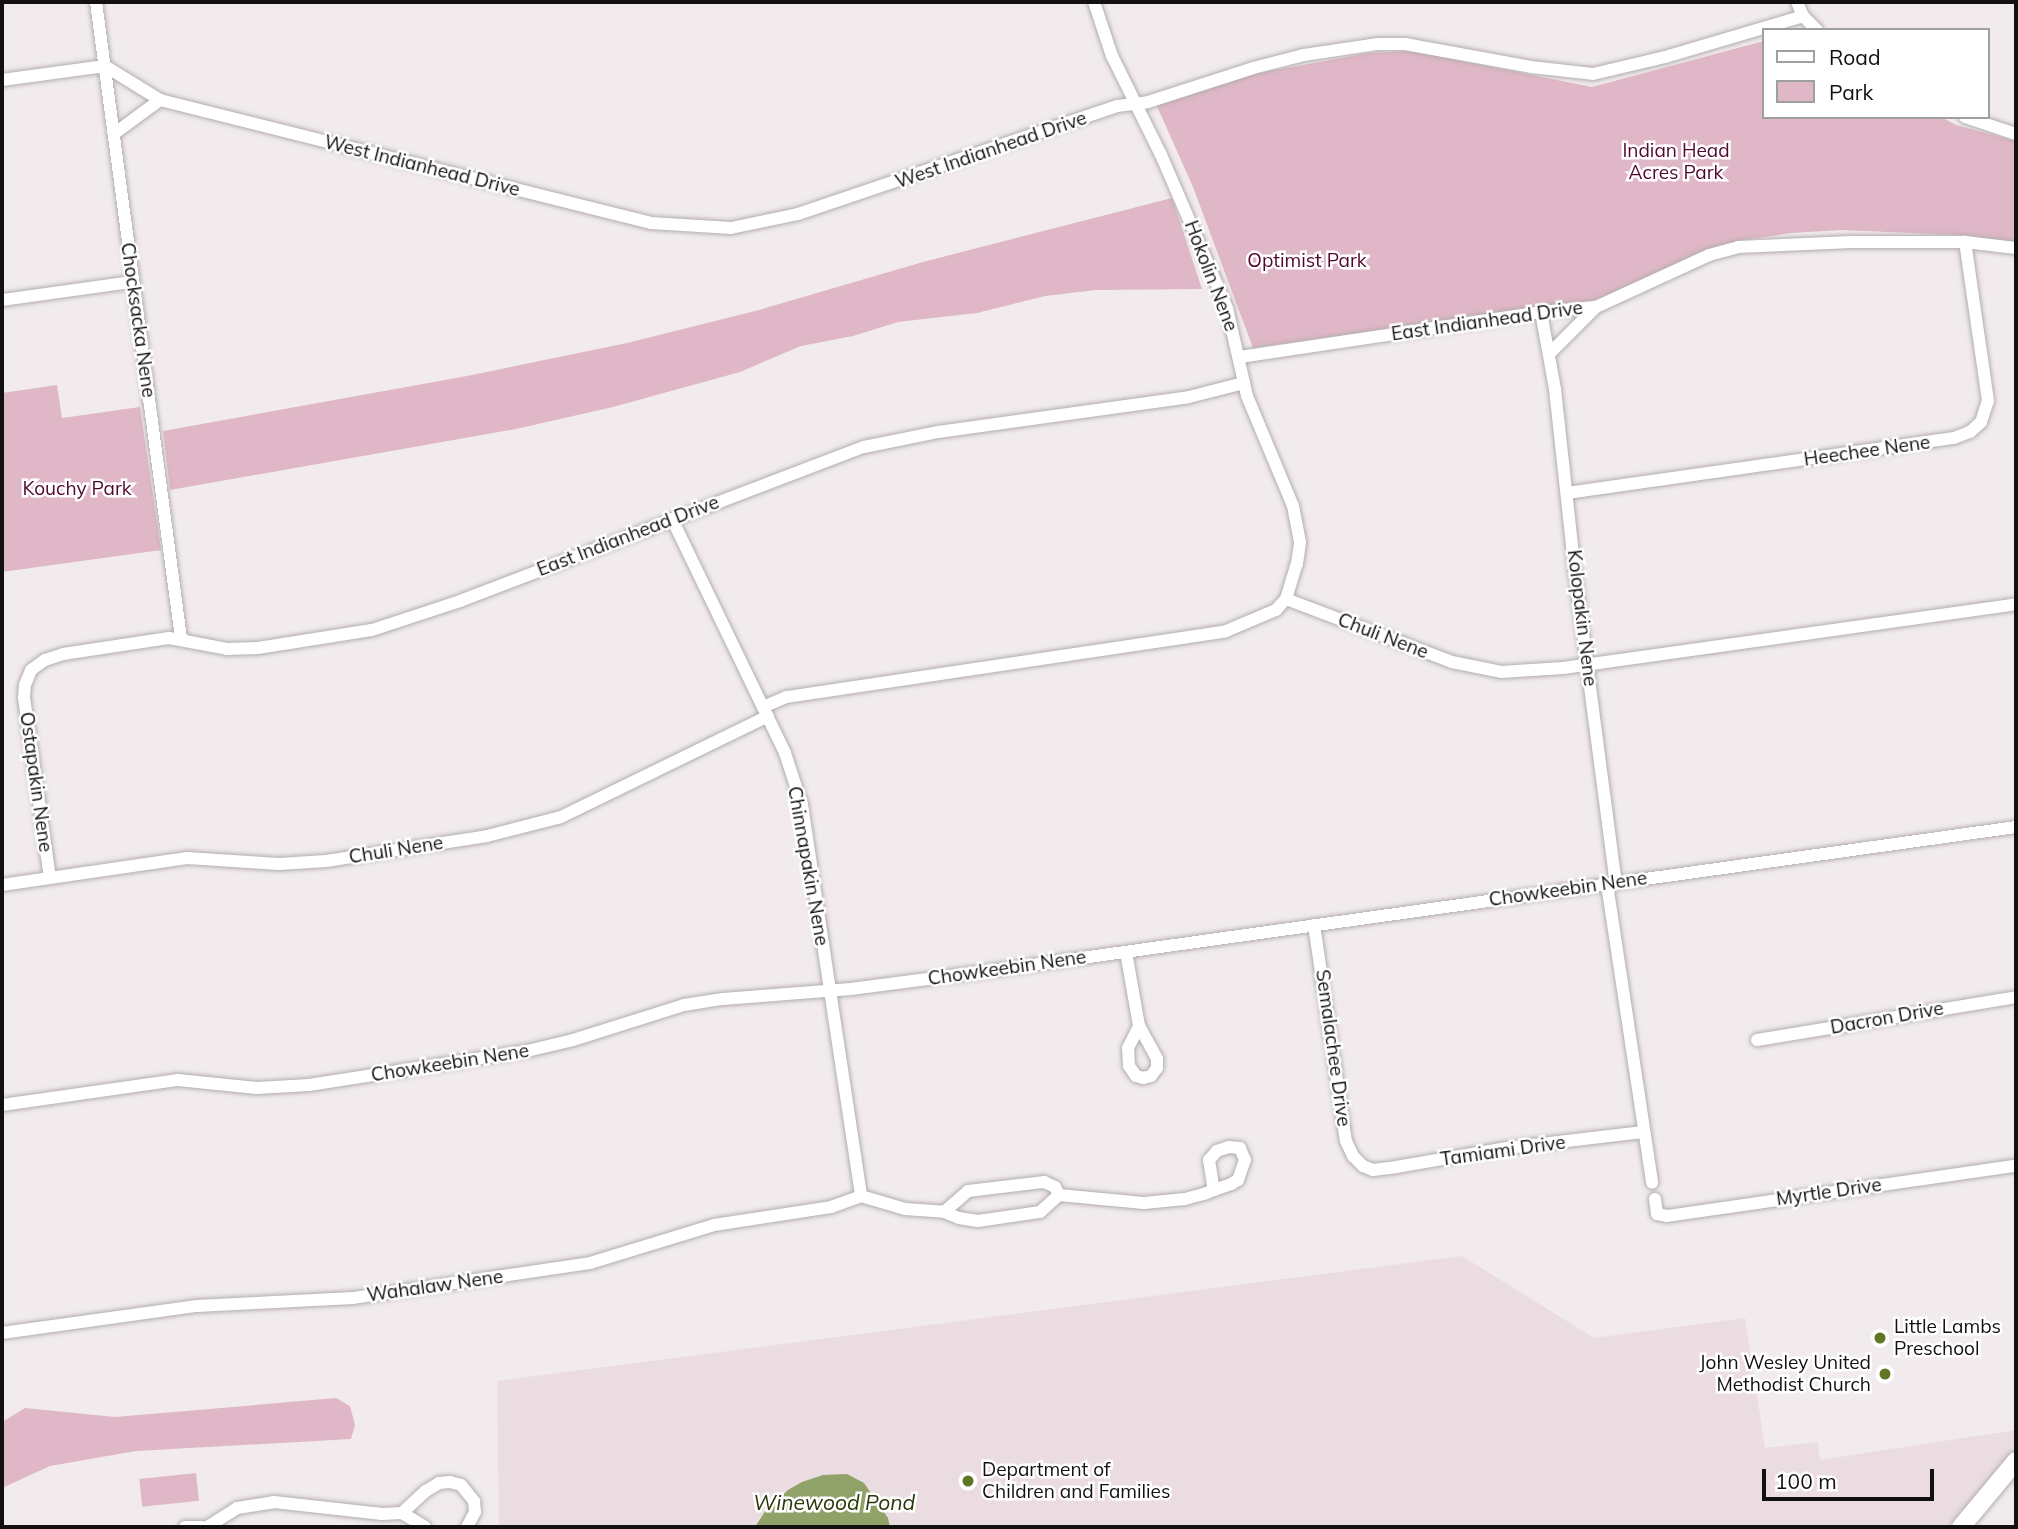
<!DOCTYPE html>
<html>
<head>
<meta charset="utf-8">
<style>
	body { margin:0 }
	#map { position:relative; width:2018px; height:1529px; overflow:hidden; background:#f1ebed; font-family:Mulish,sans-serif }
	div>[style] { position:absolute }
	.built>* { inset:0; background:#eadce1 }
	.green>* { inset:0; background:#e0b7c7; transform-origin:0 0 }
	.water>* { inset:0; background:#90a268 }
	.roads { filter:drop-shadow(0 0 2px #b2adaf) drop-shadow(0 0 2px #b2adaf) }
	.street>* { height:12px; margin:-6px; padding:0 6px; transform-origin:6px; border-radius:6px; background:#fff }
	.secondary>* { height:18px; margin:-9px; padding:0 9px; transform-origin:9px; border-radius:9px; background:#fff }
	.dots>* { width:19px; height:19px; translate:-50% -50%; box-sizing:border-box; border:4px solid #fff; border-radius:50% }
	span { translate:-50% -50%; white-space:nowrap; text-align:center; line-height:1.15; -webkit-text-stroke:5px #fff; paint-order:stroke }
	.street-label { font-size:19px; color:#121010 }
	.park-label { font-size:19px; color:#510630 }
	.poi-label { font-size:19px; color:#121010 }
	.left { translate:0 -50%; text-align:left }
	.right { translate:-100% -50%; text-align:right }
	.water-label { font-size:21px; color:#2c370a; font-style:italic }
	.frame { position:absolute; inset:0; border:4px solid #121010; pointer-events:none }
	.legend { position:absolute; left:1762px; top:28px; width:228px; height:91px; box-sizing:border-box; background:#fff; border:2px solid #a09f9f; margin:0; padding:9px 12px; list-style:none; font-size:21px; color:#121010 }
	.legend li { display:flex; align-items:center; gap:14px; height:35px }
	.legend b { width:35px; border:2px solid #a09f9f }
	.scale { position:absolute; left:1762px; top:1469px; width:172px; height:32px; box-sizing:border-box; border:4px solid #121010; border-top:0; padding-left:9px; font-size:21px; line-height:24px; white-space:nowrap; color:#121010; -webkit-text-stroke:5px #fff; paint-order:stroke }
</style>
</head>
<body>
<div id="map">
	<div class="built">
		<div style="clip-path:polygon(1462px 1256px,1594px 1338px,1745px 1318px,1765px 1448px,1818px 1442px,1820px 1460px,2016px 1430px,2016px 1450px,1947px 1527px,499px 1527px,497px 1381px)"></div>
	</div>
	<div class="green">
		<div style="clip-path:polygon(1764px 41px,1764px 117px,1941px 117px,1956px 125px,2016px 141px,2016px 242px,1957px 235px,1842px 230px,1791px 233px,1737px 241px,1601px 299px,1253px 348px,1193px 187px,1156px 104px,1254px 74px,1369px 53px,1411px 51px,1592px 87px)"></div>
		<div style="clip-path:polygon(1172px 198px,1202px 289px,1096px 290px,1045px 296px,977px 313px,898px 322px,853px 336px,801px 346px,740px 372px,613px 407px,516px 429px,170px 490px,163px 431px,467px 376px,627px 343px,759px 310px,923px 262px)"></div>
		<div style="clip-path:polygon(57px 385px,62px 418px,140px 407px,161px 550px,2px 572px,2px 393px)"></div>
		<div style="clip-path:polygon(336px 1398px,350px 1406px,355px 1425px,351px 1439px,136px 1451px,50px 1466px,2px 1488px,2px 1422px,25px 1408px,115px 1417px)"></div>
		<div style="left:196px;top:1473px;width:28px;height:57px;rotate:84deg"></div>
	</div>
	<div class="water">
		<div style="clip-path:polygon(847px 1474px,864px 1483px,888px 1518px,890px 1527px,755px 1527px,764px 1513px,788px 1490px,802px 1482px,823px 1475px)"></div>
	</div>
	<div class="roads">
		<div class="street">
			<div style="left:96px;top:2px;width:642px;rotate:82.39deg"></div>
			<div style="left:1797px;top:2px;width:15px;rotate:67deg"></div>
			<div style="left:1803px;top:16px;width:20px;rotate:45deg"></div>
			<div style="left:2px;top:80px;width:104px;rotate:-7.7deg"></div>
			<div style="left:105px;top:66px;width:65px;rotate:31.7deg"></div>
			<div style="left:160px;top:100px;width:506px;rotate:14.06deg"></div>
			<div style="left:651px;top:223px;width:80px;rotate:3.6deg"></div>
			<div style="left:731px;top:228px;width:68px;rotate:-11.8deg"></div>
			<div style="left:798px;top:214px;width:337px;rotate:-18.7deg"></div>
			<div style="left:1117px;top:106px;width:31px;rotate:-7deg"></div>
			<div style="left:1148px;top:102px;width:110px;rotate:-17.9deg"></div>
			<div style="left:1253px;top:68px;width:53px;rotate:-14.3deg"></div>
			<div style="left:1304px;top:55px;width:75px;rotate:-8.5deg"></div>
			<div style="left:1378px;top:44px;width:27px"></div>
			<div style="left:1405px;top:44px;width:128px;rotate:10.3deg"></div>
			<div style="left:1531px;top:67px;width:62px;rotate:6.4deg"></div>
			<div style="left:1593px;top:74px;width:74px;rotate:-13.3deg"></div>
			<div style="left:1665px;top:57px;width:144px;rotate:-16.5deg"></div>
			<div style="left:1965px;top:117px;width:54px;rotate:18.4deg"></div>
			<div style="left:115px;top:133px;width:56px;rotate:-36.3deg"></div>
			<div style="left:2px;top:300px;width:131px;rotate:-7.9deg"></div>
			<div style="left:1541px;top:312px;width:78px;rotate:79.7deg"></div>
			<div style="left:1555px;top:389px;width:185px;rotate:83.8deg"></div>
			<div style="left:1575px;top:573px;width:313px;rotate:82.5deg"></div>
			<div style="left:1549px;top:354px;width:66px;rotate:-45deg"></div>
			<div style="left:1240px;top:357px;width:304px;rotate:-8.5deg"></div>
			<div style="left:1541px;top:312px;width:55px;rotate:-5.2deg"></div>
			<div style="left:1596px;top:307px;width:124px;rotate:-24.7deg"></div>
			<div style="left:1709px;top:255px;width:30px;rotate:-15deg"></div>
			<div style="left:1738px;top:247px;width:113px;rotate:-2.5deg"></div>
			<div style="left:1851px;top:242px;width:114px"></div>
			<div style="left:1965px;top:242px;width:51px;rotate:6.7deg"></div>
			<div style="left:1567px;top:493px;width:391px;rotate:-8.1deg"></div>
			<div style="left:1954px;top:438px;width:17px;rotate:-21deg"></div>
			<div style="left:1970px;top:432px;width:15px;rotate:-42deg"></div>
			<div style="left:1981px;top:422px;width:22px;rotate:-72deg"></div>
			<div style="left:1988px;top:401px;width:161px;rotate:-98.2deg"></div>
			<div style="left:672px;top:519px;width:260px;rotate:64.2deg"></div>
			<div style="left:785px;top:753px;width:55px;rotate:71.9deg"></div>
			<div style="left:802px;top:805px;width:395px;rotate:81.4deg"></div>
			<div style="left:1286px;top:599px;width:178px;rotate:20.8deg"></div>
			<div style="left:1452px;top:662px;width:50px;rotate:11.5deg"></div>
			<div style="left:1501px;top:672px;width:62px;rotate:-3.7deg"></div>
			<div style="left:1563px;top:668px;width:457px;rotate:-8deg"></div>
			<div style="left:763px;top:707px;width:26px;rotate:-23deg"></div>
			<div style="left:787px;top:697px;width:444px;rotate:-8.5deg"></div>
			<div style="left:1226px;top:631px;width:54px;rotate:-22.8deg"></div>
			<div style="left:1276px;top:610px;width:15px;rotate:-48deg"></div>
			<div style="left:1286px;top:599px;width:37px;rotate:-73deg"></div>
			<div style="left:1297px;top:564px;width:22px;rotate:-82deg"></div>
			<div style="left:1300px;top:542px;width:37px;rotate:-101deg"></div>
			<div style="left:1293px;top:506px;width:119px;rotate:-112.7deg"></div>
			<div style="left:1247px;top:396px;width:90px;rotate:-102.8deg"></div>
			<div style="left:1227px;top:308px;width:167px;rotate:-113.3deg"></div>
			<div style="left:1161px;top:155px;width:110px;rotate:-116.3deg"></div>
			<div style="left:1112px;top:56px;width:57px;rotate:-108.4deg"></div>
			<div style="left:50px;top:878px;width:182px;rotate:-98.2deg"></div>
			<div style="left:24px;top:698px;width:13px;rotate:-86deg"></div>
			<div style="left:25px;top:685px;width:16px;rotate:-68deg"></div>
			<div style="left:31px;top:670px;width:17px;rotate:-36deg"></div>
			<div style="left:45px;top:660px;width:19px;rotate:-18deg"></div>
			<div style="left:63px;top:654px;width:107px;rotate:-8.6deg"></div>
			<div style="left:169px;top:638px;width:59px;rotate:10.7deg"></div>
			<div style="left:227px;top:649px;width:31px;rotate:-2deg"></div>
			<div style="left:258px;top:648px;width:115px;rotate:-9deg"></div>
			<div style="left:372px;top:630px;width:93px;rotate:-18.2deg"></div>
			<div style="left:460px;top:601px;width:432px;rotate:-20.9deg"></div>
			<div style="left:864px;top:447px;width:76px;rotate:-11.5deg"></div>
			<div style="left:938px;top:432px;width:253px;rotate:-7.9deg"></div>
			<div style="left:1189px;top:397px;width:57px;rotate:-14.3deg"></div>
			<div style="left:1607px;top:884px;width:302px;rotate:81.4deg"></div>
			<div style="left:2px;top:885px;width:187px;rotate:-8.3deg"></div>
			<div style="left:187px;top:858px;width:92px;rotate:3.7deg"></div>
			<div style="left:279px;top:864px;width:47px;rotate:-3.7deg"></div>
			<div style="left:326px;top:861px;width:163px;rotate:-8.8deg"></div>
			<div style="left:487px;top:836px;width:76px;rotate:-14.4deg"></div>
			<div style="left:561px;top:817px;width:230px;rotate:-26deg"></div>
			<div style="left:1314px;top:925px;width:218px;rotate:81.6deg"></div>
			<div style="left:1346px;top:1141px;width:17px;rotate:65deg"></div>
			<div style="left:1353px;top:1156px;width:14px;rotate:45deg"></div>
			<div style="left:1363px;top:1166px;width:11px;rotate:22deg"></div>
			<div style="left:1373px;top:1170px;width:23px;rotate:-7deg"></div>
			<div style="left:1396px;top:1167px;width:113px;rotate:-9.7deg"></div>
			<div style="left:1507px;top:1148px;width:137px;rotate:-6.7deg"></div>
			<div style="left:1126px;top:952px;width:75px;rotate:80deg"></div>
			<div style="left:1139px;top:1026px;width:38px;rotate:61deg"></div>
			<div style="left:1157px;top:1059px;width:9px;rotate:90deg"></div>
			<div style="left:1157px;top:1068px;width:10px;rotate:127deg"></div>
			<div style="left:1151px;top:1076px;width:8px;rotate:166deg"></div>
			<div style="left:1143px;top:1078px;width:7px;rotate:-164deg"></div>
			<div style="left:1136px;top:1076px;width:12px;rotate:-125deg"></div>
			<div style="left:1129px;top:1066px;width:18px;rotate:-93deg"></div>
			<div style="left:1128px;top:1048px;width:25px;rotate:-63deg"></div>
			<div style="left:1757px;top:1040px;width:263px;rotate:-9.4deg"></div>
			<div style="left:2px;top:1105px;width:178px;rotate:-8.1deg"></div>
			<div style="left:178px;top:1080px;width:79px;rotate:5.8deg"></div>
			<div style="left:257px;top:1088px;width:52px;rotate:-3.3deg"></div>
			<div style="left:309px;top:1085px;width:221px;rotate:-8.9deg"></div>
			<div style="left:527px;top:1051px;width:47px;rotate:-13.4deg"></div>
			<div style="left:573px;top:1040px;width:116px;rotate:-17.5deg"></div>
			<div style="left:684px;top:1005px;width:39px;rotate:-9deg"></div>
			<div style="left:723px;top:999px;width:128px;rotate:-4.5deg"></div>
			<div style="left:851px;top:989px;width:139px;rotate:-7.4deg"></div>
			<div style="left:989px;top:971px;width:1037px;rotate:-7.98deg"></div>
			<div style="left:1059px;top:1195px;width:85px;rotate:5.4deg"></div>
			<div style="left:1144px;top:1203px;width:41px;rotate:-5.6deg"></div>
			<div style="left:1185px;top:1199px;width:20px;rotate:-15deg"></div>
			<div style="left:1204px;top:1194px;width:11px;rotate:-22deg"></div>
			<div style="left:1214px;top:1190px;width:18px;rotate:-19deg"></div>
			<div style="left:1231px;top:1184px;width:8px;rotate:-30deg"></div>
			<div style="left:1238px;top:1180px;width:21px;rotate:-71deg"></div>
			<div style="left:1245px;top:1160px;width:13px;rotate:-113deg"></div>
			<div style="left:1240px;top:1148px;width:11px;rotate:-175deg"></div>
			<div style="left:1229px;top:1147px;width:13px;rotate:162deg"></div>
			<div style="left:1217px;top:1151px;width:12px;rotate:132deg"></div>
			<div style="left:1209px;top:1160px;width:30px;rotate:81deg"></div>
			<div style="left:1655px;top:1199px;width:15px;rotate:82deg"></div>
			<div style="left:1657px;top:1214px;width:10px;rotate:11deg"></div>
			<div style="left:1667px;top:1216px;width:353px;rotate:-8.2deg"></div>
			<div style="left:944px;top:1212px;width:32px;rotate:-41deg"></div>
			<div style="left:968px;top:1191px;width:77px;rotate:-6.8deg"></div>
			<div style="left:1044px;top:1182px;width:12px;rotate:24deg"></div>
			<div style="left:1055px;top:1187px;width:9px;rotate:63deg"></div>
			<div style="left:2px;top:1333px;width:197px;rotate:-7.9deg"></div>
			<div style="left:197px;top:1306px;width:156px;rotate:-2.9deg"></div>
			<div style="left:353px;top:1298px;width:240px;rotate:-8.4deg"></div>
			<div style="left:590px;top:1263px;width:130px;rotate:-17deg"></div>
			<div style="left:714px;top:1225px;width:118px;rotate:-8.7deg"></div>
			<div style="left:831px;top:1207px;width:32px;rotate:-20deg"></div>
			<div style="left:861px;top:1196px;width:46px;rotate:16.5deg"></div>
			<div style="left:905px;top:1209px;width:39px;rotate:4deg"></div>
			<div style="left:944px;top:1212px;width:16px;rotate:22deg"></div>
			<div style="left:959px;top:1218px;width:19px;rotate:9deg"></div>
			<div style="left:978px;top:1221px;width:63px;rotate:-8.3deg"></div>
			<div style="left:1040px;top:1212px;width:25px;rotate:-42deg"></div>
			<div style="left:402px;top:1513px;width:33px;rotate:-43deg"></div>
			<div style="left:426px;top:1491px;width:15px;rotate:-32deg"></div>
			<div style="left:439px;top:1483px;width:11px;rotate:-5deg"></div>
			<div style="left:450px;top:1482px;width:11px;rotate:15deg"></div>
			<div style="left:461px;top:1485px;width:21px;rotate:51deg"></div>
			<div style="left:474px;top:1501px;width:11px;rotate:85deg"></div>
			<div style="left:475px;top:1512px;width:17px;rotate:118deg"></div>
			<div style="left:185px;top:1527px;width:17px"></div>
			<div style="left:207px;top:1527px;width:36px;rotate:-32deg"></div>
			<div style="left:237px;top:1508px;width:37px;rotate:-9deg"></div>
			<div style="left:274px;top:1502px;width:109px;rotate:6.3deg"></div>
			<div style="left:382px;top:1514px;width:20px;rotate:-3deg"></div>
			<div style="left:402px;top:1513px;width:27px;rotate:31deg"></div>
		</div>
		<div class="secondary">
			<div style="left:1961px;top:1527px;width:86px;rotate:-50.2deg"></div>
		</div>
	</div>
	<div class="dots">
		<div style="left:1880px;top:1338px;background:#607525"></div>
		<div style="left:1885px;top:1374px;background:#607525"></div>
		<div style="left:968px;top:1481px;background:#607525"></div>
	</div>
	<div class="street-label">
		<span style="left:991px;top:150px;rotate:-19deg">West Indianhead Drive</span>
		<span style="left:422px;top:166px;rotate:14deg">West Indianhead Drive</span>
		<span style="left:1211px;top:276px;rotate:69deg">Hokolin Nene</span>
		<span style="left:138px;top:320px;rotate:82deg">Chocksacka Nene</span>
		<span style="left:1487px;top:321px;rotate:-8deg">East Indianhead Drive</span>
		<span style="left:1867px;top:451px;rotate:-8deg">Heechee Nene</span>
		<span style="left:628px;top:536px;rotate:-21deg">East Indianhead Drive</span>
		<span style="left:1582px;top:618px;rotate:83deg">Kolopakin Nene</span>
		<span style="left:1383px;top:636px;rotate:21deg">Chuli Nene</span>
		<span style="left:36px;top:782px;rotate:82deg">Ostapakin Nene</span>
		<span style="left:396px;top:850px;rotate:-9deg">Chuli Nene</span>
		<span style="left:808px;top:866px;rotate:80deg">Chinnapakin Nene</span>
		<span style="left:1568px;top:889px;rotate:-8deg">Chowkeebin Nene</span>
		<span style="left:1007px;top:968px;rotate:-8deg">Chowkeebin Nene</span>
		<span style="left:1887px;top:1018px;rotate:-10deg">Dacron Drive</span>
		<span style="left:1333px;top:1048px;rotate:82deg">Semalachee Drive</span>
		<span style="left:450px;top:1063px;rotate:-9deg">Chowkeebin Nene</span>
		<span style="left:1503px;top:1151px;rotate:-8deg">Tamiami Drive</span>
		<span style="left:1829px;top:1192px;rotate:-8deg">Myrtle Drive</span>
		<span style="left:435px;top:1286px;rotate:-8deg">Wahalaw Nene</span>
	</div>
	<div class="park-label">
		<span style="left:1676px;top:162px">Indian Head<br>Acres Park</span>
		<span style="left:1307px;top:261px">Optimist Park</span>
		<span style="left:77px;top:489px">Kouchy Park</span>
	</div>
	<div class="poi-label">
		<span class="left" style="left:1894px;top:1338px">Little Lambs<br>Preschool</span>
		<span class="right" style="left:1871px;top:1374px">John Wesley United<br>Methodist Church</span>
		<span class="left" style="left:982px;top:1481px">Department of<br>Children and Families</span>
	</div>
	<div class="water-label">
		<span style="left:834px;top:1502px">Winewood Pond</span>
	</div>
	<div class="frame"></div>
	<ul class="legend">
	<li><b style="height:9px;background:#fff"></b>Road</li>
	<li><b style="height:19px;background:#e0b7c7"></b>Park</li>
	</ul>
	<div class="scale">100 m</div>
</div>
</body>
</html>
